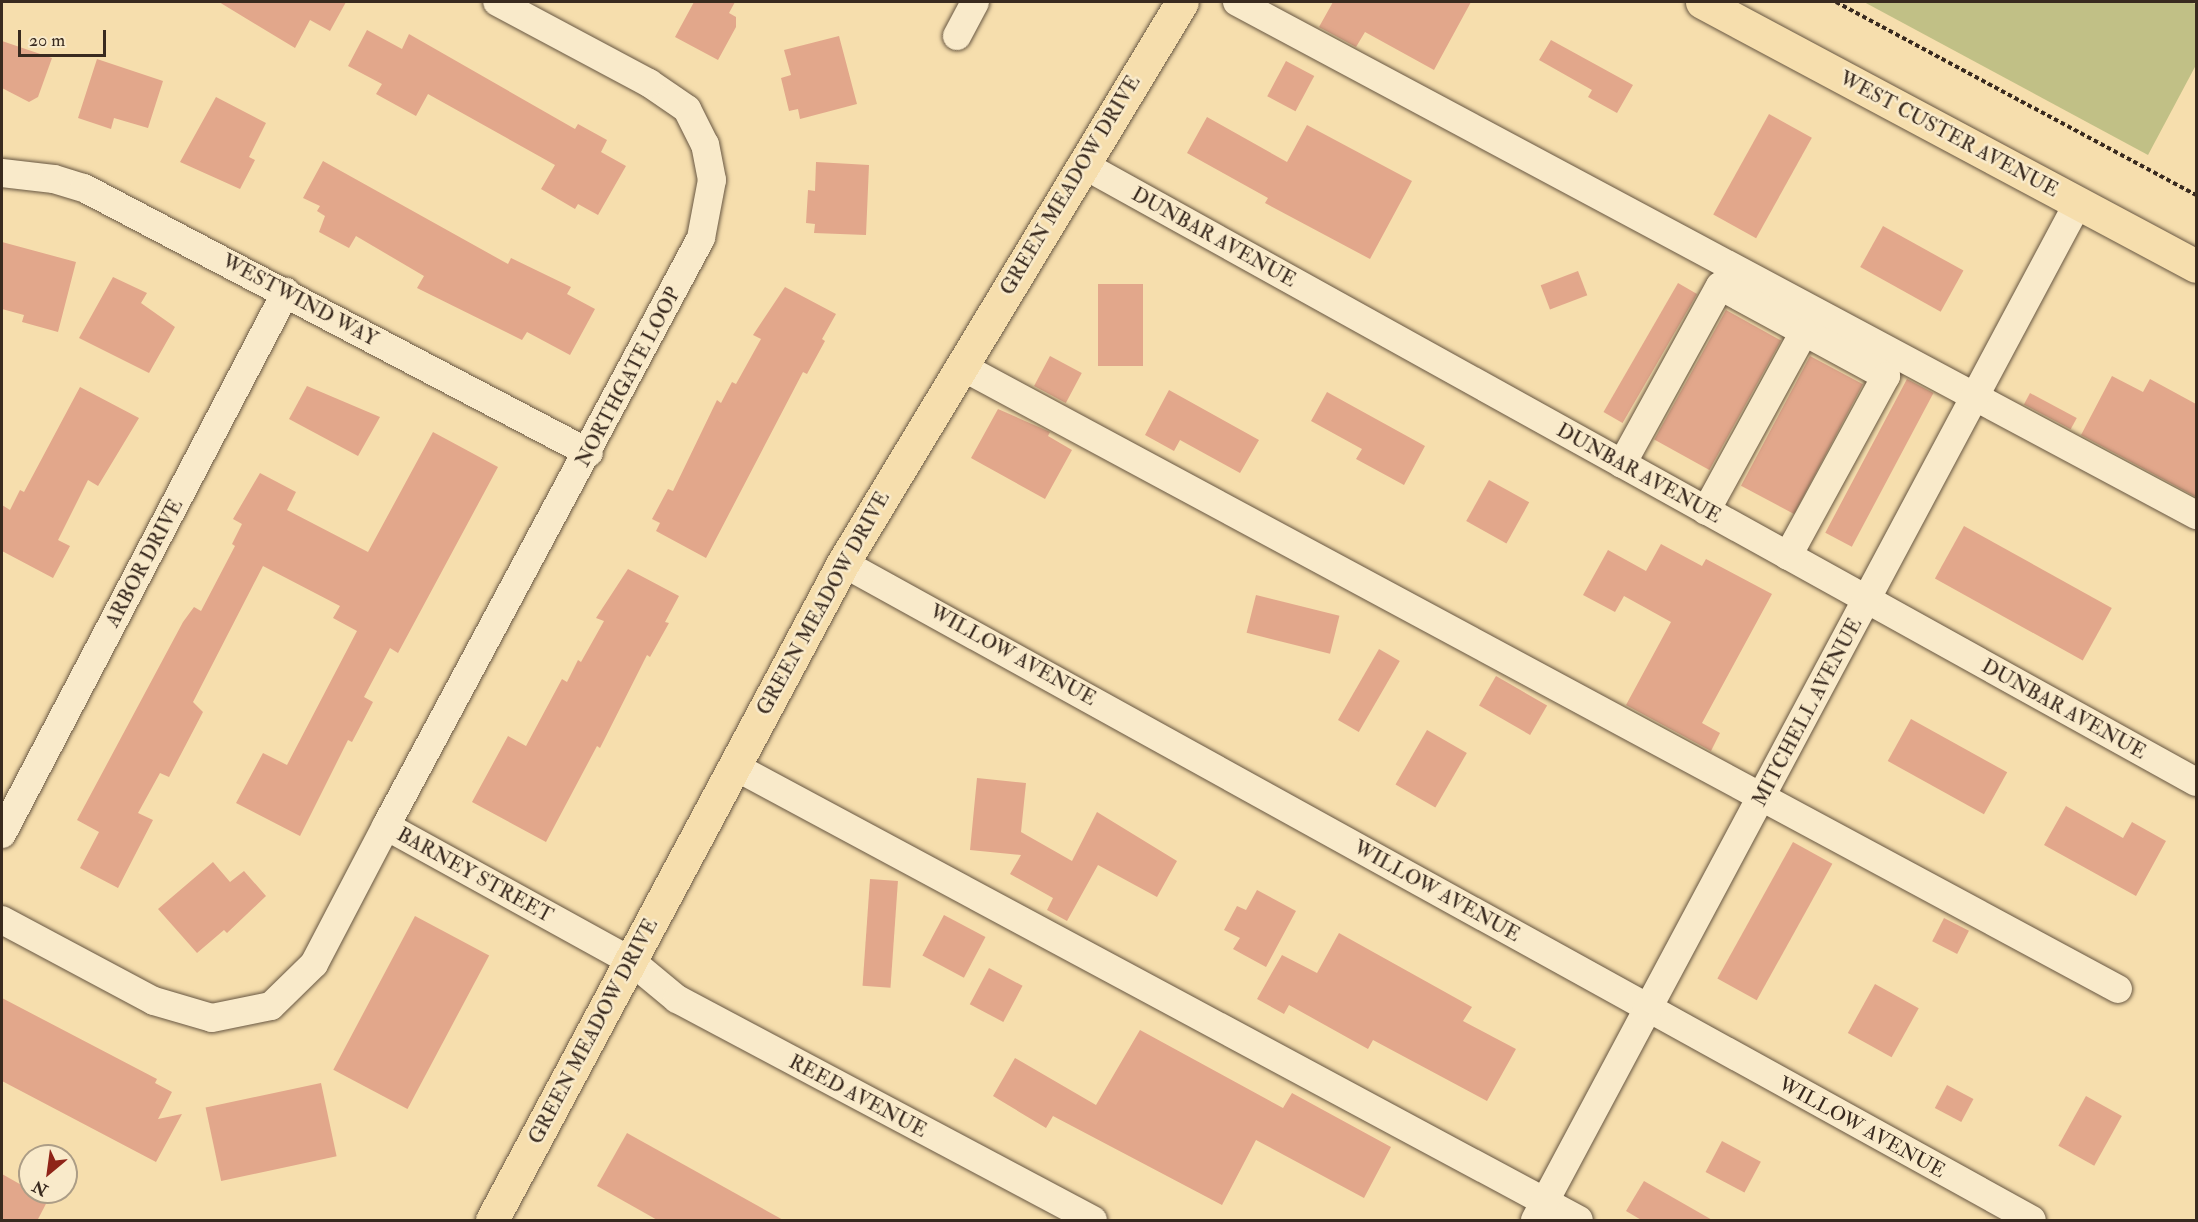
<!DOCTYPE html>
<html>
<head>
<meta charset="utf-8">
<style>
	body { margin:0 }
	#map { position:relative; width:2198px; height:1222px; overflow:hidden; background:#f6dead; font-family:"IM FELL Double Pica",serif }
	div>[style] { position:absolute }
	.green>* { inset:0; background:#c1c086 }
	.building>* { inset:0; background:#e2a78b; transform-origin:0 0 }
	.path>* { height:4px; margin-top:-2px; transform-origin:0; background:repeating-linear-gradient(90deg,#392a1f 0 4.5px,transparent 0 7.5px) }
	.roads { filter:drop-shadow(0 0 2px #685742) drop-shadow(0 0 2px #685742) }
	.minor>* { height:28px; margin:-14px; padding:0 14px; transform-origin:14px; border-radius:14px; background:#f9eaca }
	.major>* { height:33px; margin:-16.5px; padding:0 16.5px; transform-origin:16.5px; border-radius:16.5px; background:#f6dead }
	span { translate:-50% -50%; white-space:nowrap; text-align:center; line-height:1.15; -webkit-text-stroke:5px #f9eaca; paint-order:stroke }
	.street-label { font-size:20px; color:#392a1f }
	.frame { position:absolute; inset:0; border:3px solid #392a1f; pointer-events:none }
	.north { position:absolute; left:18px; top:1144px; width:60px; height:60px; box-sizing:border-box; background:#f9eaca; border:2px solid #ac9d86; border-radius:50%; rotate:209deg; font-size:16px; font-weight:700; line-height:24px; text-align:center; color:#392a1f }
	.north::after { content:''; display:block; margin:auto; width:21px; height:27px; background:#8f2418; clip-path:polygon(50% 0,100% 100%,50% 72%,0 100%) }
	.scale { position:absolute; left:18px; top:30px; width:88px; height:27px; box-sizing:border-box; border:3px solid #392a1f; border-top:0; padding-left:8px; font-size:18px; line-height:21px; white-space:nowrap; color:#392a1f; -webkit-text-stroke:4px #f9eaca; paint-order:stroke }
</style>
</head>
<body>
<div id="map">
	<div class="green">
		<div style="clip-path:polygon(1864px 2px,2189px 2px,2196px 4px,2196px 65px,2148px 155px)"></div>
	</div>
	<div class="building">
		<div style="clip-path:polygon(219px 2px,346px 2px,330px 31px,310px 20px,295px 48px)"></div>
		<div style="clip-path:polygon(694px 2px,735px 2px,729px 13px,736px 17px,736px 27px,718px 60px,675px 37px)"></div>
		<div style="clip-path:polygon(1333px 2px,1471px 2px,1434px 70px,1365px 32px,1356px 47px,1319px 27px)"></div>
		<div style="clip-path:polygon(367px 30px,402px 49px,409px 34px,575px 129px,578px 124px,607px 140px,601px 152px,626px 166px,598px 215px,578px 204px,575px 209px,541px 189px,555px 165px,428px 94px,416px 116px,376px 94px,382px 84px,348px 66px)"></div>
		<div style="clip-path:polygon(839px 36px,857px 104px,800px 119px,798px 109px,789px 111px,781px 78px,791px 75px,784px 50px)"></div>
		<div style="clip-path:polygon(1551px 40px,1633px 85px,1617px 113px,1588px 97px,1592px 90px,1539px 60px)"></div>
		<div style="clip-path:polygon(2px 41px,52px 58px,38px 97px,29px 102px,2px 88px)"></div>
		<div style="clip-path:polygon(97px 59px,163px 81px,148px 128px,114px 118px,111px 129px,78px 118px)"></div>
		<div style="left:1286px;top:61px;width:32px;height:40px;rotate:28deg"></div>
		<div style="clip-path:polygon(216px 97px,266px 123px,249px 157px,255px 160px,240px 189px,180px 162px)"></div>
		<div style="left:1769px;top:114px;width:49px;height:115px;rotate:29deg"></div>
		<div style="clip-path:polygon(1207px 117px,1287px 162px,1307px 125px,1412px 181px,1370px 259px,1265px 203px,1268px 198px,1187px 153px)"></div>
		<div style="clip-path:polygon(323px 161px,508px 264px,511px 258px,571px 287px,567px 294px,595px 309px,570px 355px,527px 332px,522px 340px,417px 288px,424px 276px,356px 236px,349px 248px,319px 232px,325px 216px,317px 211px,320px 206px,303px 198px)"></div>
		<div style="clip-path:polygon(816px 162px,869px 165px,866px 235px,814px 233px,815px 224px,806px 223px,808px 190px,815px 191px)"></div>
		<div style="left:1883px;top:226px;width:92px;height:47px;rotate:29deg"></div>
		<div style="clip-path:polygon(2px 242px,76px 262px,58px 332px,22px 322px,24px 315px,2px 309px)"></div>
		<div style="left:1578px;top:271px;width:26px;height:40px;rotate:69deg"></div>
		<div style="clip-path:polygon(113px 277px,147px 293px,141px 303px,175px 327px,149px 373px,79px 338px)"></div>
		<div style="left:1678px;top:283px;width:22px;height:149px;rotate:30deg"></div>
		<div style="left:1098px;top:284px;width:45px;height:82px"></div>
		<div style="clip-path:polygon(785px 287px,836px 314px,822px 339px,825px 341px,807px 374px,803px 372px,706px 558px,656px 531px,660px 523px,652px 519px,668px 489px,673px 491px,717px 400px,721px 403px,732px 382px,736px 384px,761px 339px,753px 335px)"></div>
		<div style="left:1726px;top:310px;width:63px;height:148px;rotate:29deg"></div>
		<div style="left:1050px;top:356px;width:36px;height:34px;rotate:28deg"></div>
		<div style="left:1810px;top:356px;width:60px;height:147px;rotate:28deg"></div>
		<div style="clip-path:polygon(2112px 376px,2143px 392px,2150px 379px,2196px 404px,2196px 497px,2081px 435px)"></div>
		<div style="left:1907px;top:379px;width:30px;height:174px;rotate:28deg"></div>
		<div style="clip-path:polygon(307px 386px,380px 417px,358px 456px,289px 419px)"></div>
		<div style="clip-path:polygon(80px 387px,139px 418px,98px 486px,88px 480px,58px 540px,70px 546px,53px 578px,2px 551px,2px 505px,10px 510px,20px 490px,24px 492px)"></div>
		<div style="clip-path:polygon(1169px 390px,1259px 440px,1240px 473px,1180px 440px,1174px 451px,1145px 435px)"></div>
		<div style="clip-path:polygon(1327px 392px,1425px 446px,1404px 485px,1356px 459px,1362px 449px,1311px 421px)"></div>
		<div style="left:2030px;top:393px;width:53px;height:13px;rotate:28deg"></div>
		<div style="clip-path:polygon(998px 409px,1050px 432px,1048px 436px,1072px 450px,1045px 499px,971px 458px)"></div>
		<div style="clip-path:polygon(433px 432px,498px 467px,398px 653px,390px 648px,364px 697px,373px 702px,352px 742px,348px 740px,300px 836px,236px 803px,263px 753px,287px 765px,357px 631px,333px 618px,340px 606px,263px 566px,193px 702px,203px 712px,169px 777px,160px 773px,138px 813px,153px 820px,118px 888px,80px 868px,99px 832px,77px 820px,183px 622px,194px 607px,201px 611px,235px 546px,232px 544px,242px 524px,233px 519px,260px 473px,296px 492px,287px 510px,368px 552px)"></div>
		<div style="left:1489px;top:480px;width:46px;height:47px;rotate:29deg"></div>
		<div style="left:1964px;top:526px;width:169px;height:60px;rotate:29deg"></div>
		<div style="clip-path:polygon(1661px 544px,1702px 566px,1706px 559px,1772px 594px,1702px 723px,1720px 733px,1711px 751px,1626px 705px,1671px 622px,1624px 596px,1615px 612px,1583px 595px,1608px 550px,1646px 571px)"></div>
		<div style="clip-path:polygon(628px 569px,679px 596px,665px 622px,669px 623px,650px 657px,647px 655px,600px 748px,597px 746px,546px 842px,472px 802px,508px 736px,526px 746px,562px 679px,567px 682px,578px 660px,581px 662px,604px 621px,596px 618px)"></div>
		<div style="left:1256px;top:595px;width:86px;height:39px;rotate:14deg"></div>
		<div style="left:1379px;top:649px;width:24px;height:82px;rotate:30deg"></div>
		<div style="left:1496px;top:676px;width:59px;height:34px;rotate:30deg"></div>
		<div style="left:1911px;top:719px;width:110px;height:48px;rotate:29deg"></div>
		<div style="left:1427px;top:730px;width:46px;height:63px;rotate:30deg"></div>
		<div style="clip-path:polygon(977px 778px,1026px 783px,1021px 832px,1072px 861px,1097px 812px,1177px 861px,1157px 897px,1098px 865px,1067px 921px,1047px 910px,1053px 898px,1010px 874px,1021px 855px,970px 850px)"></div>
		<div style="clip-path:polygon(2066px 806px,2123px 838px,2132px 822px,2166px 841px,2136px 896px,2044px 845px)"></div>
		<div style="left:1793px;top:842px;width:45px;height:156px;rotate:29deg"></div>
		<div style="clip-path:polygon(213px 862px,230px 882px,244px 871px,266px 896px,227px 933px,224px 930px,197px 953px,158px 909px)"></div>
		<div style="left:870px;top:879px;width:28px;height:107px;rotate:4deg"></div>
		<div style="clip-path:polygon(1257px 890px,1296px 911px,1266px 967px,1233px 949px,1240px 938px,1224px 930px,1237px 906px,1246px 910px)"></div>
		<div style="left:944px;top:915px;width:47px;height:46px;rotate:28deg"></div>
		<div style="left:415px;top:916px;width:84px;height:174px;rotate:28deg"></div>
		<div style="left:1944px;top:918px;width:28px;height:26px;rotate:27deg"></div>
		<div style="clip-path:polygon(1339px 933px,1472px 1007px,1463px 1021px,1516px 1049px,1487px 1101px,1373px 1040px,1368px 1049px,1289px 1005px,1284px 1014px,1257px 999px,1282px 955px,1317px 973px)"></div>
		<div style="left:989px;top:968px;width:38px;height:41px;rotate:28deg"></div>
		<div style="left:1875px;top:984px;width:50px;height:56px;rotate:29deg"></div>
		<div style="clip-path:polygon(2px 998px,157px 1079px,155px 1083px,172px 1092px,158px 1119px,182px 1114px,156px 1162px,2px 1081px)"></div>
		<div style="clip-path:polygon(1140px 1030px,1283px 1108px,1292px 1093px,1391px 1147px,1364px 1198px,1256px 1140px,1222px 1205px,1053px 1116px,1046px 1128px,993px 1096px,1015px 1058px,1096px 1105px)"></div>
		<div style="left:321px;top:1083px;width:75px;height:118px;rotate:78deg"></div>
		<div style="left:1947px;top:1085px;width:30px;height:26px;rotate:28deg"></div>
		<div style="left:2086px;top:1096px;width:41px;height:57px;rotate:29deg"></div>
		<div style="clip-path:polygon(627px 1133px,785px 1221px,659px 1221px,597px 1186px)"></div>
		<div style="left:1722px;top:1141px;width:44px;height:35px;rotate:28deg"></div>
		<div style="clip-path:polygon(2px 1174px,48px 1200px,37px 1221px,2px 1221px)"></div>
		<div style="clip-path:polygon(1644px 1181px,1714px 1221px,1643px 1221px,1626px 1211px)"></div>
	</div>
	<div class="path">
		<div style="left:1836px;top:2px;width:408px;rotate:28.2deg"></div>
	</div>
	<div class="roads">
		<div class="minor">
			<div style="left:1237px;top:2px;width:1088px;rotate:28.14deg"></div>
			<div style="left:957px;top:36px;width:38px;rotate:-62deg"></div>
			<div style="left:1082px;top:164px;width:1274px;rotate:29.02deg"></div>
			<div style="left:2px;top:173px;width:52px;rotate:6.6deg"></div>
			<div style="left:54px;top:179px;width:31px;rotate:17deg"></div>
			<div style="left:84px;top:188px;width:570px;rotate:27.69deg"></div>
			<div style="left:961px;top:366px;width:1314px;rotate:28.3deg"></div>
			<div style="left:1622px;top:464px;width:203px;rotate:-61.2deg"></div>
			<div style="left:1720px;top:286px;width:189px;rotate:28.5deg"></div>
			<div style="left:1886px;top:376px;width:205px;rotate:118.6deg"></div>
			<div style="left:1706px;top:511px;width:204px;rotate:-61.3deg"></div>
			<div style="left:843px;top:563px;width:1358px;rotate:28.92deg"></div>
			<div style="left:734px;top:766px;width:959px;rotate:28.25deg"></div>
			<div style="left:386px;top:826px;width:667px;rotate:-61.82deg"></div>
			<div style="left:701px;top:238px;width:59px;rotate:-79.3deg"></div>
			<div style="left:712px;top:180px;width:36px;rotate:-101deg"></div>
			<div style="left:705px;top:145px;width:40px;rotate:-116.6deg"></div>
			<div style="left:687px;top:109px;width:46px;rotate:-145.6deg"></div>
			<div style="left:649px;top:83px;width:172px;rotate:-151.9deg"></div>
			<div style="left:2px;top:834px;width:612px;rotate:-62.35deg"></div>
			<div style="left:2px;top:920px;width:172px;rotate:28.1deg"></div>
			<div style="left:154px;top:1001px;width:60px;rotate:16.3deg"></div>
			<div style="left:212px;top:1018px;width:60px;rotate:-11.5deg"></div>
			<div style="left:271px;top:1006px;width:60px;rotate:-44.3deg"></div>
			<div style="left:314px;top:964px;width:156px;rotate:-62.4deg"></div>
			<div style="left:386px;top:826px;width:280px;rotate:28.9deg"></div>
			<div style="left:631px;top:961px;width:60px;rotate:39.6deg"></div>
			<div style="left:677px;top:999px;width:471px;rotate:28deg"></div>
			<div style="left:1535px;top:1220px;width:1153px;rotate:-61.9deg"></div>
		</div>
		<div class="major">
			<div style="left:1702px;top:2px;width:560px;rotate:28.12deg"></div>
			<div style="left:492px;top:1220px;width:745px;rotate:-61.89deg"></div>
			<div style="left:843px;top:563px;width:655px;rotate:-58.86deg"></div>
		</div>
	</div>
	<div class="street-label">
		<span style="left:1949px;top:134px;rotate:28deg">WEST CUSTER AVENUE</span>
		<span style="left:1070px;top:185px;rotate:-59deg">GREEN MEADOW DRIVE</span>
		<span style="left:1214px;top:237px;rotate:29deg">DUNBAR AVENUE</span>
		<span style="left:300px;top:300px;rotate:28deg">WESTWIND WAY</span>
		<span style="left:628px;top:377px;rotate:-62deg">NORTHGATE LOOP</span>
		<span style="left:1639px;top:473px;rotate:29deg">DUNBAR AVENUE</span>
		<span style="left:144px;top:563px;rotate:-62deg">ARBOR DRIVE</span>
		<span style="left:823px;top:603px;rotate:-61deg">GREEN MEADOW DRIVE</span>
		<span style="left:1013px;top:655px;rotate:29deg">WILLOW AVENUE</span>
		<span style="left:2064px;top:709px;rotate:29deg">DUNBAR AVENUE</span>
		<span style="left:1807px;top:712px;rotate:-62deg">MITCHELL AVENUE</span>
		<span style="left:475px;top:875px;rotate:29deg">BARNEY STREET</span>
		<span style="left:1437px;top:891px;rotate:29deg">WILLOW AVENUE</span>
		<span style="left:593px;top:1031px;rotate:-62deg">GREEN MEADOW DRIVE</span>
		<span style="left:858px;top:1096px;rotate:28deg">REED AVENUE</span>
		<span style="left:1862px;top:1127px;rotate:29deg">WILLOW AVENUE</span>
	</div>
	<div class="frame"></div>
	<div class="north">N</div>
	<div class="scale">20 m</div>
</div>
</body>
</html>
